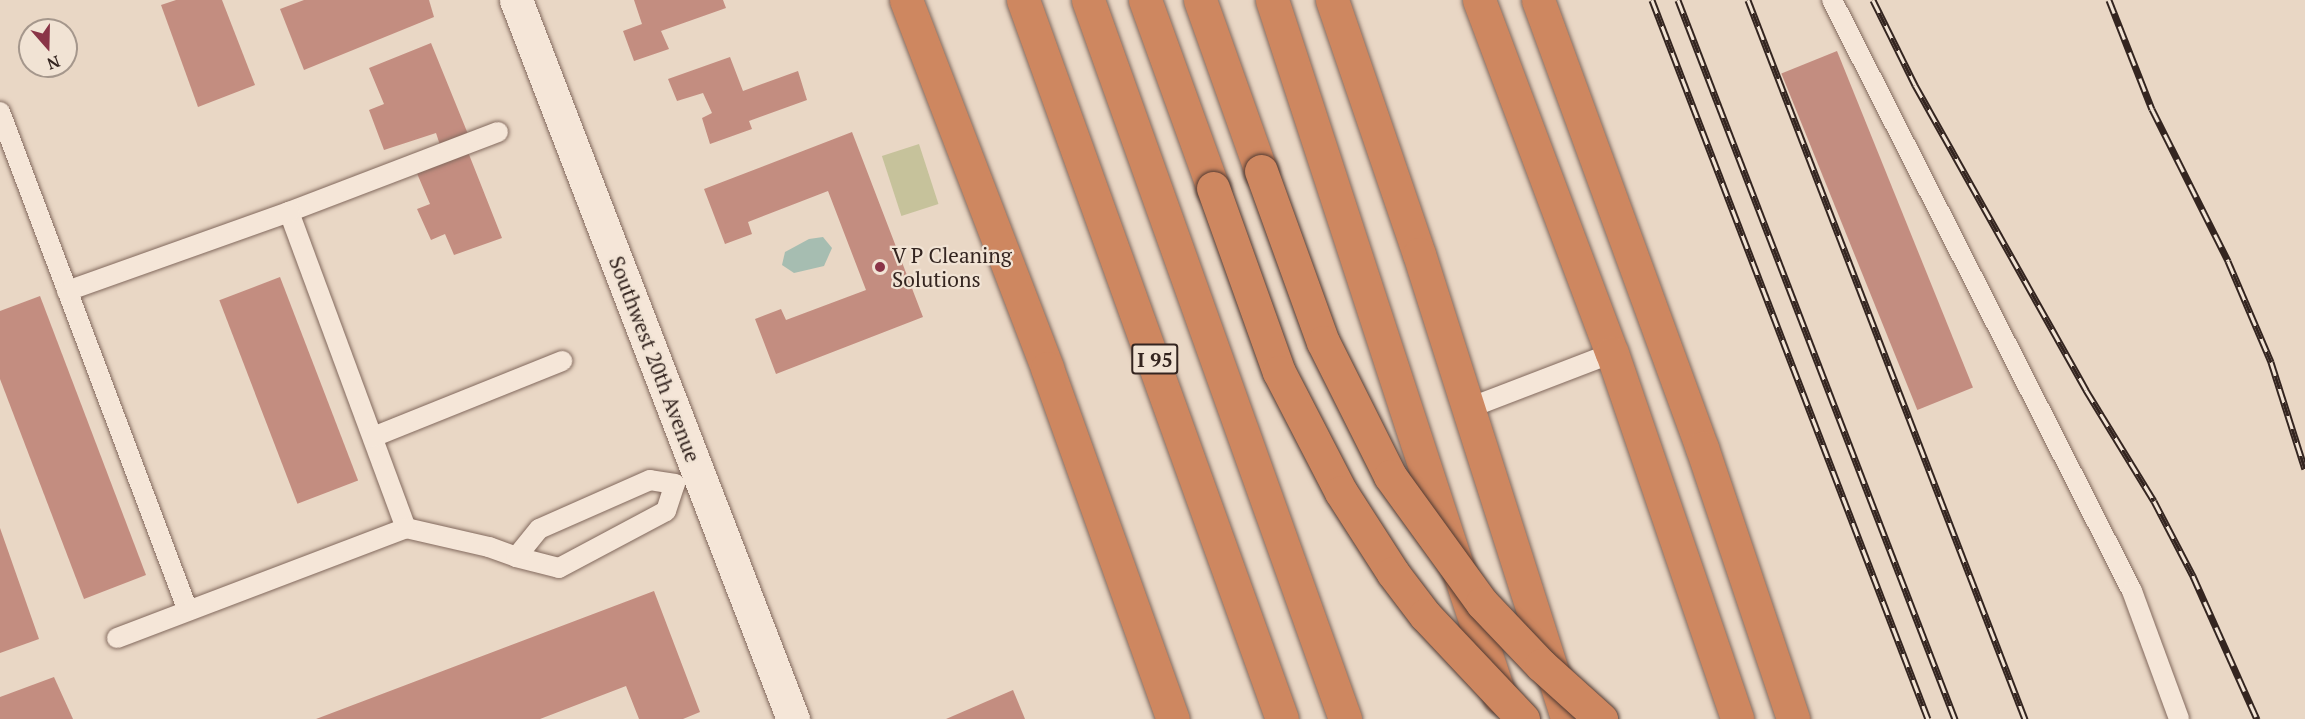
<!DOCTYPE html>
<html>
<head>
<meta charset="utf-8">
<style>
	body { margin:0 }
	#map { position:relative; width:2305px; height:719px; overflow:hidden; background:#e9d7c5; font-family:"PT Serif",serif }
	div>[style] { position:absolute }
	.green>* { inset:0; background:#c6c29b; transform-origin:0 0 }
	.water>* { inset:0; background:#a6bdb1 }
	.building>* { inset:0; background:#c38d80; transform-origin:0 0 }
	.roads { filter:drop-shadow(0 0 2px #82695d) drop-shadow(0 0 2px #82695d) }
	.lane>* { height:20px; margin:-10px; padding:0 10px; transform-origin:10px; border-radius:10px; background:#f5e6d8 }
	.street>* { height:33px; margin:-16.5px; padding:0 16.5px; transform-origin:16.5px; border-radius:16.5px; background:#f5e6d8 }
	.highway>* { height:33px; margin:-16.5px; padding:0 16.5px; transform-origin:16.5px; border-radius:16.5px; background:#ce8760 }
	.rail>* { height:7px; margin-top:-3.5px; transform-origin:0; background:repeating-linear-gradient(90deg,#f1e3d4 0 14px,#342520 0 28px); box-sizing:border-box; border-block:2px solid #342520 }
	.bridges { filter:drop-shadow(0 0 2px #503931) drop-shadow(0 0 2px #503931) }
	.highway-bridge>* { height:33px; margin:-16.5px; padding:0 16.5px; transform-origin:16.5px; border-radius:16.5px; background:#ce8760 }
	.dots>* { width:16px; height:16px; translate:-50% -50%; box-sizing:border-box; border:3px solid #f1e3d4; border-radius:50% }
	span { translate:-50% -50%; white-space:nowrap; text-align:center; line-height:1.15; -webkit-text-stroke:4.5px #f1e3d4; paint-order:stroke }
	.shield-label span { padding:2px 4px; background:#f1e3d4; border:2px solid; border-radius:4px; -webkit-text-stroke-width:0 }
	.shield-label { font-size:20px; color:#342520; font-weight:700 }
	.poi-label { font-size:21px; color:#342520 }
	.left { translate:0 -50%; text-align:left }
	.street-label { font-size:21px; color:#342520 }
	.north { position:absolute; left:18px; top:18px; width:60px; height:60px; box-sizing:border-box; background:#f1e3d4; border:2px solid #a5978c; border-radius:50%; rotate:160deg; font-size:16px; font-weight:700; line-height:24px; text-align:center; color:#342520 }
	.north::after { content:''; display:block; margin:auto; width:21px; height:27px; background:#8a3447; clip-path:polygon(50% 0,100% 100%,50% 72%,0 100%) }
</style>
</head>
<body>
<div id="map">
	<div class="green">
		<div style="left:919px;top:144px;width:63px;height:39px;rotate:72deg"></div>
	</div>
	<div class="water">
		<div style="clip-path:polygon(823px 237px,832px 248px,824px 266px,794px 273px,782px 265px,785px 252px,809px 239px)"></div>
	</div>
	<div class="building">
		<div style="clip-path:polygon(176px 0,222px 0,255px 85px,198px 107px,161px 5px)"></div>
		<div style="clip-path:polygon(304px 0,429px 0,434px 17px,304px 70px,280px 9px)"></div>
		<div style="clip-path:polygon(634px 0,723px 0,726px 8px,661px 31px,669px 49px,634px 61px,623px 31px,642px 24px)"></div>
		<div style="clip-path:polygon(431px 43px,470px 139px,441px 148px,436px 133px,384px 150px,369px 110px,384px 104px,369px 68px)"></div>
		<div style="left:1837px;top:51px;width:363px;height:60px;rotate:68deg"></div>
		<div style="clip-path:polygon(730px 57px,743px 91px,798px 71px,807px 100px,749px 121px,752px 129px,710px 144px,702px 118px,712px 113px,703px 93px,677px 101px,668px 79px)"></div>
		<div style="clip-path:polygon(852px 132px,923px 317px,776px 374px,755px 319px,781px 309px,786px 320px,866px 290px,828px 191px,748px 222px,752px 234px,725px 244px,704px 189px)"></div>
		<div style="clip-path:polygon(468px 152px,502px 238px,454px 255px,445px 234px,431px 240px,417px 209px,430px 204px,416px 171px)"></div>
		<div style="left:280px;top:277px;width:218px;height:65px;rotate:69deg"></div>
		<div style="clip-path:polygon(40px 296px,146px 575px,84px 599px,0 379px,0 311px)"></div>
		<div style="clip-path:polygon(0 528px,39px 639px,0 653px)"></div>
		<div style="clip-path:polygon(654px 591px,700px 712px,683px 719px,639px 719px,626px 686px,540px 719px,316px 719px)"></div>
		<div style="clip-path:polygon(54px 677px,73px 719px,0 719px,0 697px)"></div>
		<div style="clip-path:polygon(1013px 690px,1025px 719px,946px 719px)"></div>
	</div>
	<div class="roads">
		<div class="lane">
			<div style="left:1832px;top:0;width:663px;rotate:63.09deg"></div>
			<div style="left:2132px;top:591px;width:136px;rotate:69.8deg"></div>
			<div style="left:0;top:112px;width:533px;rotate:69.36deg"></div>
			<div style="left:498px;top:132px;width:224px;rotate:159.1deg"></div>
			<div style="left:289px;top:212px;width:337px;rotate:69.7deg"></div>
			<div style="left:406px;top:528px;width:85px;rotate:12.9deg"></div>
			<div style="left:489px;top:547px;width:29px;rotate:20deg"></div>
			<div style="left:516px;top:557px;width:44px;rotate:14.3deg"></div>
			<div style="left:559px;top:568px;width:121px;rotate:-28deg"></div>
			<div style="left:666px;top:511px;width:28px;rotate:-72deg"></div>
			<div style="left:675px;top:484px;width:25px;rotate:-171deg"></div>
			<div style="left:650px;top:480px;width:121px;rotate:156.2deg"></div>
			<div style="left:539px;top:529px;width:36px;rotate:129deg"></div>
			<div style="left:67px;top:291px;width:236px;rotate:-19.6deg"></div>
			<div style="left:1469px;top:408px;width:153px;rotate:-21deg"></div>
			<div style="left:373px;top:437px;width:204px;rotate:-21.9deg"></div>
			<div style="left:117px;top:638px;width:309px;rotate:-20.8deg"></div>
		</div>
		<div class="street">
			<div style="left:516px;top:0;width:771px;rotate:68.93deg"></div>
		</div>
		<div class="highway">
			<div style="left:906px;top:0;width:394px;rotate:69deg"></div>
			<div style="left:1047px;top:368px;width:373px;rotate:70.3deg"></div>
			<div style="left:1023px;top:0;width:764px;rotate:70.19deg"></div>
			<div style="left:1088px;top:0;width:764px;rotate:70.33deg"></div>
			<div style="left:1145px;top:0;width:200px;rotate:70.1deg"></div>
			<div style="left:1200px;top:0;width:182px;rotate:70.4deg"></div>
			<div style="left:1272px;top:0;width:733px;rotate:71.89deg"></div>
			<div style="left:1332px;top:0;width:268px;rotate:71.1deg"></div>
			<div style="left:1419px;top:254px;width:488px;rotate:72.3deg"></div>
			<div style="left:1479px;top:0;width:377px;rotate:69.4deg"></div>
			<div style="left:1612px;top:353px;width:387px;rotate:71.1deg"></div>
			<div style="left:1538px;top:0;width:477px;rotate:69.9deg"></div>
			<div style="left:1702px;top:448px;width:286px;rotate:71.4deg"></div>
		</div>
	</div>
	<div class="rail">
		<div style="left:1652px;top:0;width:770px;rotate:69deg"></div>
		<div style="left:1678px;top:0;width:771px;rotate:68.93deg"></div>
		<div style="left:1748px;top:0;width:771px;rotate:68.93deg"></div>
		<div style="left:1873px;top:0;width:95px;rotate:63.7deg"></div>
		<div style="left:1915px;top:85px;width:350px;rotate:60.7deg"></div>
		<div style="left:2086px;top:390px;width:130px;rotate:58.5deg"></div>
		<div style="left:2154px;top:501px;width:85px;rotate:62.5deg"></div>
		<div style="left:2193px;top:576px;width:157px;rotate:65.9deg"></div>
		<div style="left:2109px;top:0;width:117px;rotate:68.5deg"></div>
		<div style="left:2152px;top:109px;width:170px;rotate:63.4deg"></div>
		<div style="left:2228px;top:261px;width:110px;rotate:66.9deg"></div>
		<div style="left:2271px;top:362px;width:112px;rotate:72.4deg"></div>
	</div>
	<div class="bridges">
		<div class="highway-bridge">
			<div style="left:1261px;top:171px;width:182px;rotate:70.1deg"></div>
			<div style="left:1323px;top:342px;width:150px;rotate:63.4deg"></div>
			<div style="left:1390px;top:476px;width:157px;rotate:54.1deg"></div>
			<div style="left:1482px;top:603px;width:86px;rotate:46.4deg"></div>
			<div style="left:1541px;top:665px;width:81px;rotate:42deg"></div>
			<div style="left:1213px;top:188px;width:195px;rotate:70.3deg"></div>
			<div style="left:1279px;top:372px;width:135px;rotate:62.7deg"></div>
			<div style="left:1341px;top:492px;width:96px;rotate:57.3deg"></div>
			<div style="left:1393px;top:573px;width:53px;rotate:52.7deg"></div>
			<div style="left:1425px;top:615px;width:143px;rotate:46.7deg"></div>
		</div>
	</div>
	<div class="dots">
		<div style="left:880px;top:267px;background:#8a3447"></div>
	</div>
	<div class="shield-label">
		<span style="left:1155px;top:359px">I 95</span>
	</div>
	<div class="poi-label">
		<span class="left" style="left:892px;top:267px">V P Cleaning<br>Solutions</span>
	</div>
	<div class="street-label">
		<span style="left:655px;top:359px;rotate:69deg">Southwest 20th Avenue</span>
	</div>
	<div class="north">N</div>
</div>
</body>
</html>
